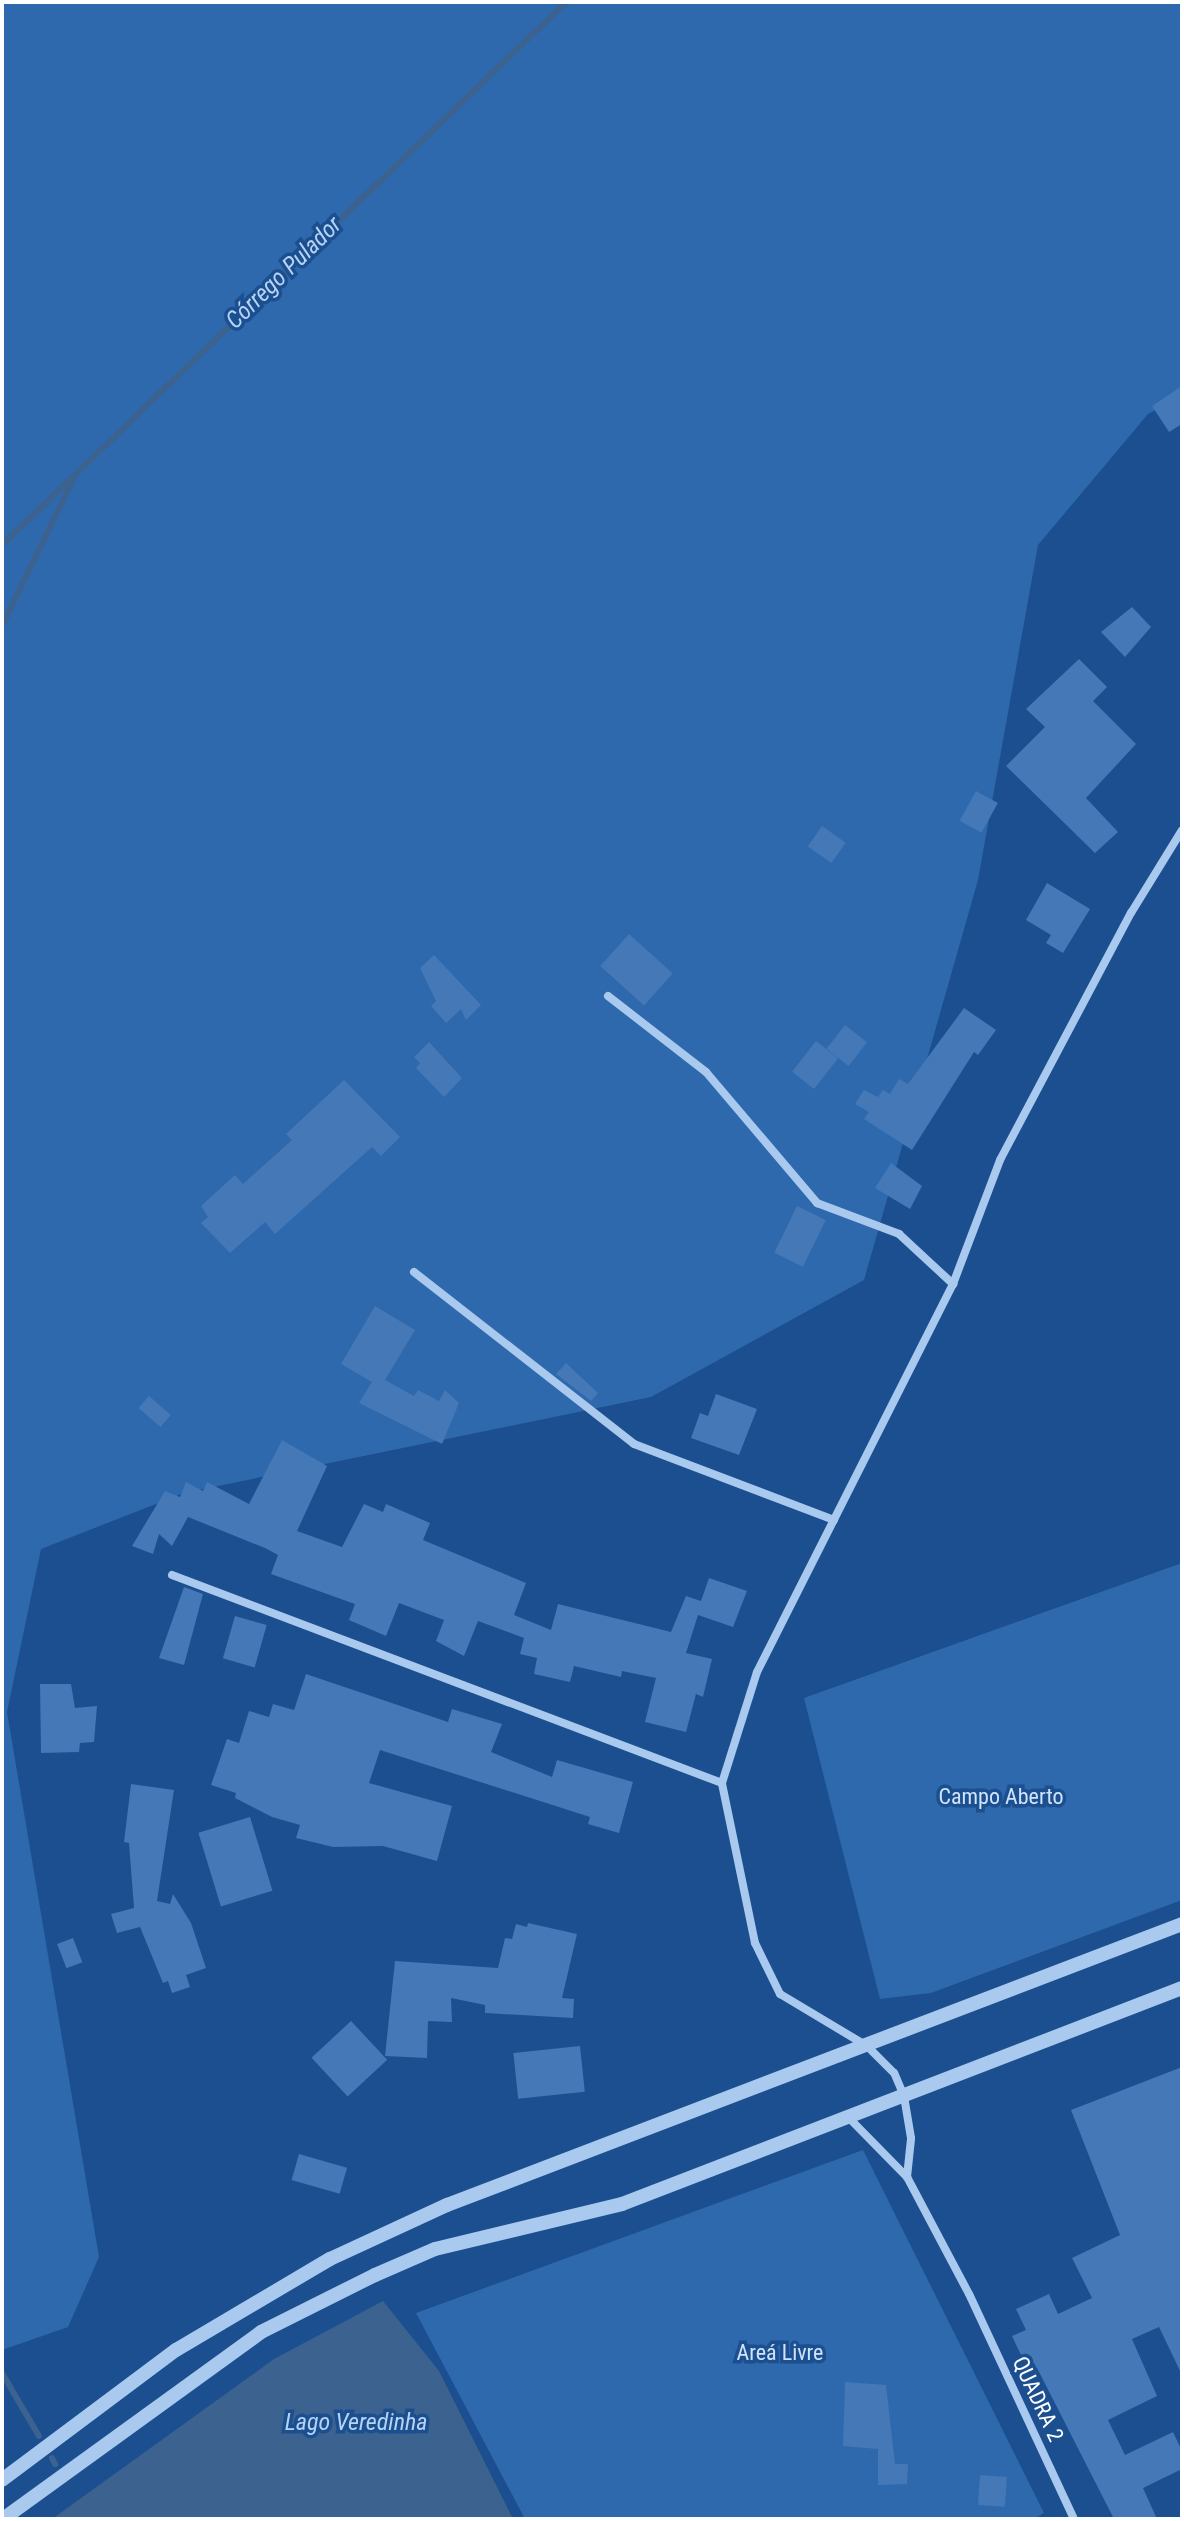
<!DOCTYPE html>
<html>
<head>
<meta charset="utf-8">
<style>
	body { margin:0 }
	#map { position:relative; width:1184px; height:2521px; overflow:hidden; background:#1b4f8f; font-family:"Roboto Condensed",sans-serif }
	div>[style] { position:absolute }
	.green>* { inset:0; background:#2e69ad }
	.water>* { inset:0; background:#3c6290 }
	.stream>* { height:6px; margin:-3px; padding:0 3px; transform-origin:3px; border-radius:3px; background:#3c6290 }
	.building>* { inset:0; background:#4478b7; transform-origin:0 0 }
	.minor>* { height:8px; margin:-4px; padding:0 4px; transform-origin:4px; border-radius:4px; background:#a9c9ee }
	.tertiary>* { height:14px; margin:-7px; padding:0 7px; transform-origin:7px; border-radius:7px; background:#a9c9ee }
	span { translate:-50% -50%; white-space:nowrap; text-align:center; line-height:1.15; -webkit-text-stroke:7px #1b4f8f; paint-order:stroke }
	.park-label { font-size:22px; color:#cfe3fa }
	.street-label { font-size:22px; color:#fff }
	.water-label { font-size:24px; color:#b5d3f5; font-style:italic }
	.frame { position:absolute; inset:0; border:4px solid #fff; pointer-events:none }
</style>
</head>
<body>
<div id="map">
	<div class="green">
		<div style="clip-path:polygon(2px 2px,1182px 2px,1182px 396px,1148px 414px,1038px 545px,978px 880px,864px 1280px,651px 1397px,184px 1493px,41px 1549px,7px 1712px,99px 2257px,68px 2327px,2px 2350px)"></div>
		<div style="clip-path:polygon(1182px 1563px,1182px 1900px,931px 1993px,880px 1999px,804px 1698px)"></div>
		<div style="clip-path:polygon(863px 2150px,1044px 2513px,1034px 2519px,525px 2519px,416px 2313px)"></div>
	</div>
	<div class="water">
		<div style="clip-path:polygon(383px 2301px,439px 2371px,513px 2519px,52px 2519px,274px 2359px)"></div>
	</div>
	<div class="stream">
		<div style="left:2px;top:545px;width:783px;rotate:-43.91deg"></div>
		<div style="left:2px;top:626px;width:165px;rotate:-64.1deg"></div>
		<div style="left:2px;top:2373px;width:73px;rotate:59.6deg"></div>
		<div style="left:52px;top:2458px;width:7px;rotate:63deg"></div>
	</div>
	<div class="building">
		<div style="clip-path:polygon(1182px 386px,1182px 424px,1169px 432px,1152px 406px)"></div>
		<div style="clip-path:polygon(1132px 607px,1151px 627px,1125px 657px,1101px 632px)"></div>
		<div style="clip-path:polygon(1079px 659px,1107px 687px,1093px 701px,1136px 744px,1086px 798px,1118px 832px,1095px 853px,1006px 766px,1045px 727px,1026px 709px)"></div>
		<div style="left:976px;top:791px;width:25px;height:34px;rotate:29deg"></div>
		<div style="left:822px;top:826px;width:29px;height:25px;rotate:35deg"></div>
		<div style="clip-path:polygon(1047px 883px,1090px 909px,1063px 953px,1046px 943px,1051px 935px,1026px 920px)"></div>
		<div style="left:629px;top:934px;width:59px;height:43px;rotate:42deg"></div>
		<div style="clip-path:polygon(434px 955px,481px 1005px,466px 1020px,461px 1009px,446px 1023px,431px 1006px,436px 1001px,420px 968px)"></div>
		<div style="clip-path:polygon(964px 1008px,996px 1030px,978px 1055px,974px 1052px,912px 1150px,864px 1119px,869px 1112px,855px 1104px,864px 1090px,878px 1097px,883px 1090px,890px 1094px,899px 1079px,908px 1084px)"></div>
		<div style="left:845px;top:1025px;width:28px;height:30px;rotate:38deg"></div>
		<div style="left:816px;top:1041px;width:28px;height:39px;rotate:38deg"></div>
		<div style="clip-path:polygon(429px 1042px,462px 1078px,444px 1097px,416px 1068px,420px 1063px,414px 1057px)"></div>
		<div style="clip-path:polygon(344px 1080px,400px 1137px,381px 1156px,372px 1147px,275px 1234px,265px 1222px,230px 1253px,201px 1223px,208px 1217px,201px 1206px,235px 1175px,243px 1184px,292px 1140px,286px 1134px)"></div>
		<div style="clip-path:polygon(891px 1163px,922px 1186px,910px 1209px,875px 1188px)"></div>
		<div style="left:797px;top:1206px;width:32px;height:52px;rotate:26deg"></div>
		<div style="clip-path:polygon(375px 1306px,415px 1330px,385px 1380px,414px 1396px,418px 1390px,439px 1401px,445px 1390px,459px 1403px,442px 1444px,359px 1403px,372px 1382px,341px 1364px)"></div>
		<div style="clip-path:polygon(566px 1363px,598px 1393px,591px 1401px,556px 1374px)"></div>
		<div style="clip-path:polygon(716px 1394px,757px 1409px,739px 1455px,691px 1438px,700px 1413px,708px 1416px)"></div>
		<div style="left:149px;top:1396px;width:29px;height:16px;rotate:41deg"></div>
		<div style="clip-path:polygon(282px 1440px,327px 1466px,297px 1531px,342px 1547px,364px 1504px,383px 1512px,386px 1504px,430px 1523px,423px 1540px,526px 1583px,514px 1615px,551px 1630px,558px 1604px,671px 1632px,686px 1596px,701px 1601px,709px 1578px,747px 1591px,733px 1627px,698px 1615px,686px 1653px,712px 1659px,703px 1697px,696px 1694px,686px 1732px,645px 1722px,656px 1678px,622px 1671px,621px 1677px,574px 1666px,570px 1682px,534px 1674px,537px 1658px,520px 1654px,524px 1638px,478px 1621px,464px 1656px,436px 1641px,444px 1620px,399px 1603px,386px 1636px,349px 1620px,355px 1604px,271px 1574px,278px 1555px,265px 1548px,188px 1517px,172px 1546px,159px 1534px,153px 1554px,132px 1546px,165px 1491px,180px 1497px,186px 1482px,203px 1491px,207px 1482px,249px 1504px)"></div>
		<div style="clip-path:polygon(184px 1587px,203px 1594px,184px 1665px,159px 1658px)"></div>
		<div style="left:235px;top:1616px;width:33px;height:44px;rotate:16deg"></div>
		<div style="clip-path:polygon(306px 1674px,448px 1722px,452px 1709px,502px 1724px,491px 1752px,552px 1777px,557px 1760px,633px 1782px,619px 1833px,588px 1824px,590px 1817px,380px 1750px,369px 1783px,452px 1806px,437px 1861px,383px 1846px,333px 1847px,296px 1838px,300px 1825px,272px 1817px,235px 1798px,236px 1793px,211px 1785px,227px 1739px,239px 1743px,249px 1711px,269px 1717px,273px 1704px,294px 1710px)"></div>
		<div style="clip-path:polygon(40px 1684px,71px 1684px,75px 1708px,97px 1706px,94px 1742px,80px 1743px,79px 1752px,41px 1753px)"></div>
		<div style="clip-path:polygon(131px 1784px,174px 1790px,157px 1901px,170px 1904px,173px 1894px,191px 1923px,206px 1968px,186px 1975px,190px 1987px,172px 1993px,168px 1981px,163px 1983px,140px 1927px,117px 1933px,111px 1914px,134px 1908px,129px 1843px,124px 1842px)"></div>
		<div style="left:250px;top:1817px;width:77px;height:54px;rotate:73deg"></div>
		<div style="clip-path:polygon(528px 1923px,577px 1934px,562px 1998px,574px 1999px,573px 2018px,485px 2013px,485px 2005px,451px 1998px,452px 2022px,428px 2021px,427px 2058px,385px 2056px,395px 1961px,498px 1968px,505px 1938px,512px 1939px,516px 1924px,527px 1927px)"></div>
		<div style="left:73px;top:1938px;width:26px;height:17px;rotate:69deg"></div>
		<div style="left:351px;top:2021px;width:53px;height:54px;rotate:47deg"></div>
		<div style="left:580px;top:2046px;width:46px;height:67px;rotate:84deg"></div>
		<div style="clip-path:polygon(1182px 2067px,1182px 2375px,1159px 2327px,1132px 2339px,1157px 2396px,1108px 2420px,1125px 2455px,1173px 2432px,1182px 2451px,1182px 2469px,1143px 2488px,1157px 2519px,1114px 2519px,1037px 2368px,1029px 2372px,1012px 2336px,1026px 2330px,1016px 2309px,1049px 2294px,1058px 2314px,1092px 2298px,1072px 2258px,1120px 2235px,1071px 2110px)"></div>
		<div style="left:299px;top:2154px;width:50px;height:27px;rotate:16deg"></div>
		<div style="clip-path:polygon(845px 2382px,886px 2385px,895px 2464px,908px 2464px,907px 2484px,878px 2485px,878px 2449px,843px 2446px)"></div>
		<div style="left:980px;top:2475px;width:27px;height:30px;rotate:4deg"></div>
	</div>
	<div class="minor">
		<div style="left:608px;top:996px;width:124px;rotate:37.8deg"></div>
		<div style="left:706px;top:1072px;width:172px;rotate:49.7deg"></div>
		<div style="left:817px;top:1203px;width:88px;rotate:20.7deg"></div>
		<div style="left:899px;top:1234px;width:74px;rotate:42.8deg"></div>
		<div style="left:414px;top:1272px;width:279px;rotate:38deg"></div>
		<div style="left:634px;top:1444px;width:214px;rotate:20.8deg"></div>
		<div style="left:172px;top:1575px;width:588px;rotate:20.72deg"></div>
		<div style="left:849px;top:2118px;width:83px;rotate:45.5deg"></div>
		<div style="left:1074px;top:2519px;width:248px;rotate:-115deg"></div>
		<div style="left:969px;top:2294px;width:132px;rotate:-117.9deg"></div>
		<div style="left:907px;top:2177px;width:39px;rotate:-84deg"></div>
		<div style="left:911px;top:2138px;width:43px;rotate:-99.5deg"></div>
		<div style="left:904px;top:2096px;width:25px;rotate:-113deg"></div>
		<div style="left:894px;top:2073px;width:38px;rotate:-135deg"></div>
		<div style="left:867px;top:2046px;width:101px;rotate:-149.1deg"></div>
		<div style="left:780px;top:1994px;width:57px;rotate:-116.1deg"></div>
		<div style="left:755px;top:1943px;width:163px;rotate:-101.7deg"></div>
		<div style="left:722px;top:1783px;width:116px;rotate:-72.5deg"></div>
		<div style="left:757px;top:1672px;width:435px;rotate:-63.2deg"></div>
		<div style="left:953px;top:1284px;width:133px;rotate:-69.2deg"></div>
		<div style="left:1000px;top:1160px;width:280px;rotate:-62.1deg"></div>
		<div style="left:1131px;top:913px;width:97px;rotate:-58.4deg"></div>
	</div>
	<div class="tertiary">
		<div style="left:2px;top:2480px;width:217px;rotate:-36.8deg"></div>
		<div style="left:176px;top:2350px;width:179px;rotate:-30.6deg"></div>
		<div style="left:330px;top:2259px;width:129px;rotate:-24.8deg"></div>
		<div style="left:447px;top:2205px;width:787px;rotate:-20.92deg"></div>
		<div style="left:3px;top:2519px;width:319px;rotate:-35.9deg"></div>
		<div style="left:261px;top:2332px;width:127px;rotate:-26.6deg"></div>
		<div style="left:375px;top:2275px;width:65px;rotate:-23.4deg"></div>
		<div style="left:435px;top:2249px;width:192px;rotate:-13.5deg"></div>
		<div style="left:622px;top:2204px;width:600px;rotate:-21.09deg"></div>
	</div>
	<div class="park-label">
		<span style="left:1001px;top:1797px">Campo Aberto</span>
		<span style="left:780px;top:2353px">Areá Livre</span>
	</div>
	<div class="street-label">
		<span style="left:1038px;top:2399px;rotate:65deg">QUADRA 2</span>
	</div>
	<div class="water-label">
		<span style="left:284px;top:273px;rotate:-44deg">Córrego Pulador</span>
		<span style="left:356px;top:2423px">Lago Veredinha</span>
	</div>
	<div class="frame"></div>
</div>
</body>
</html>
